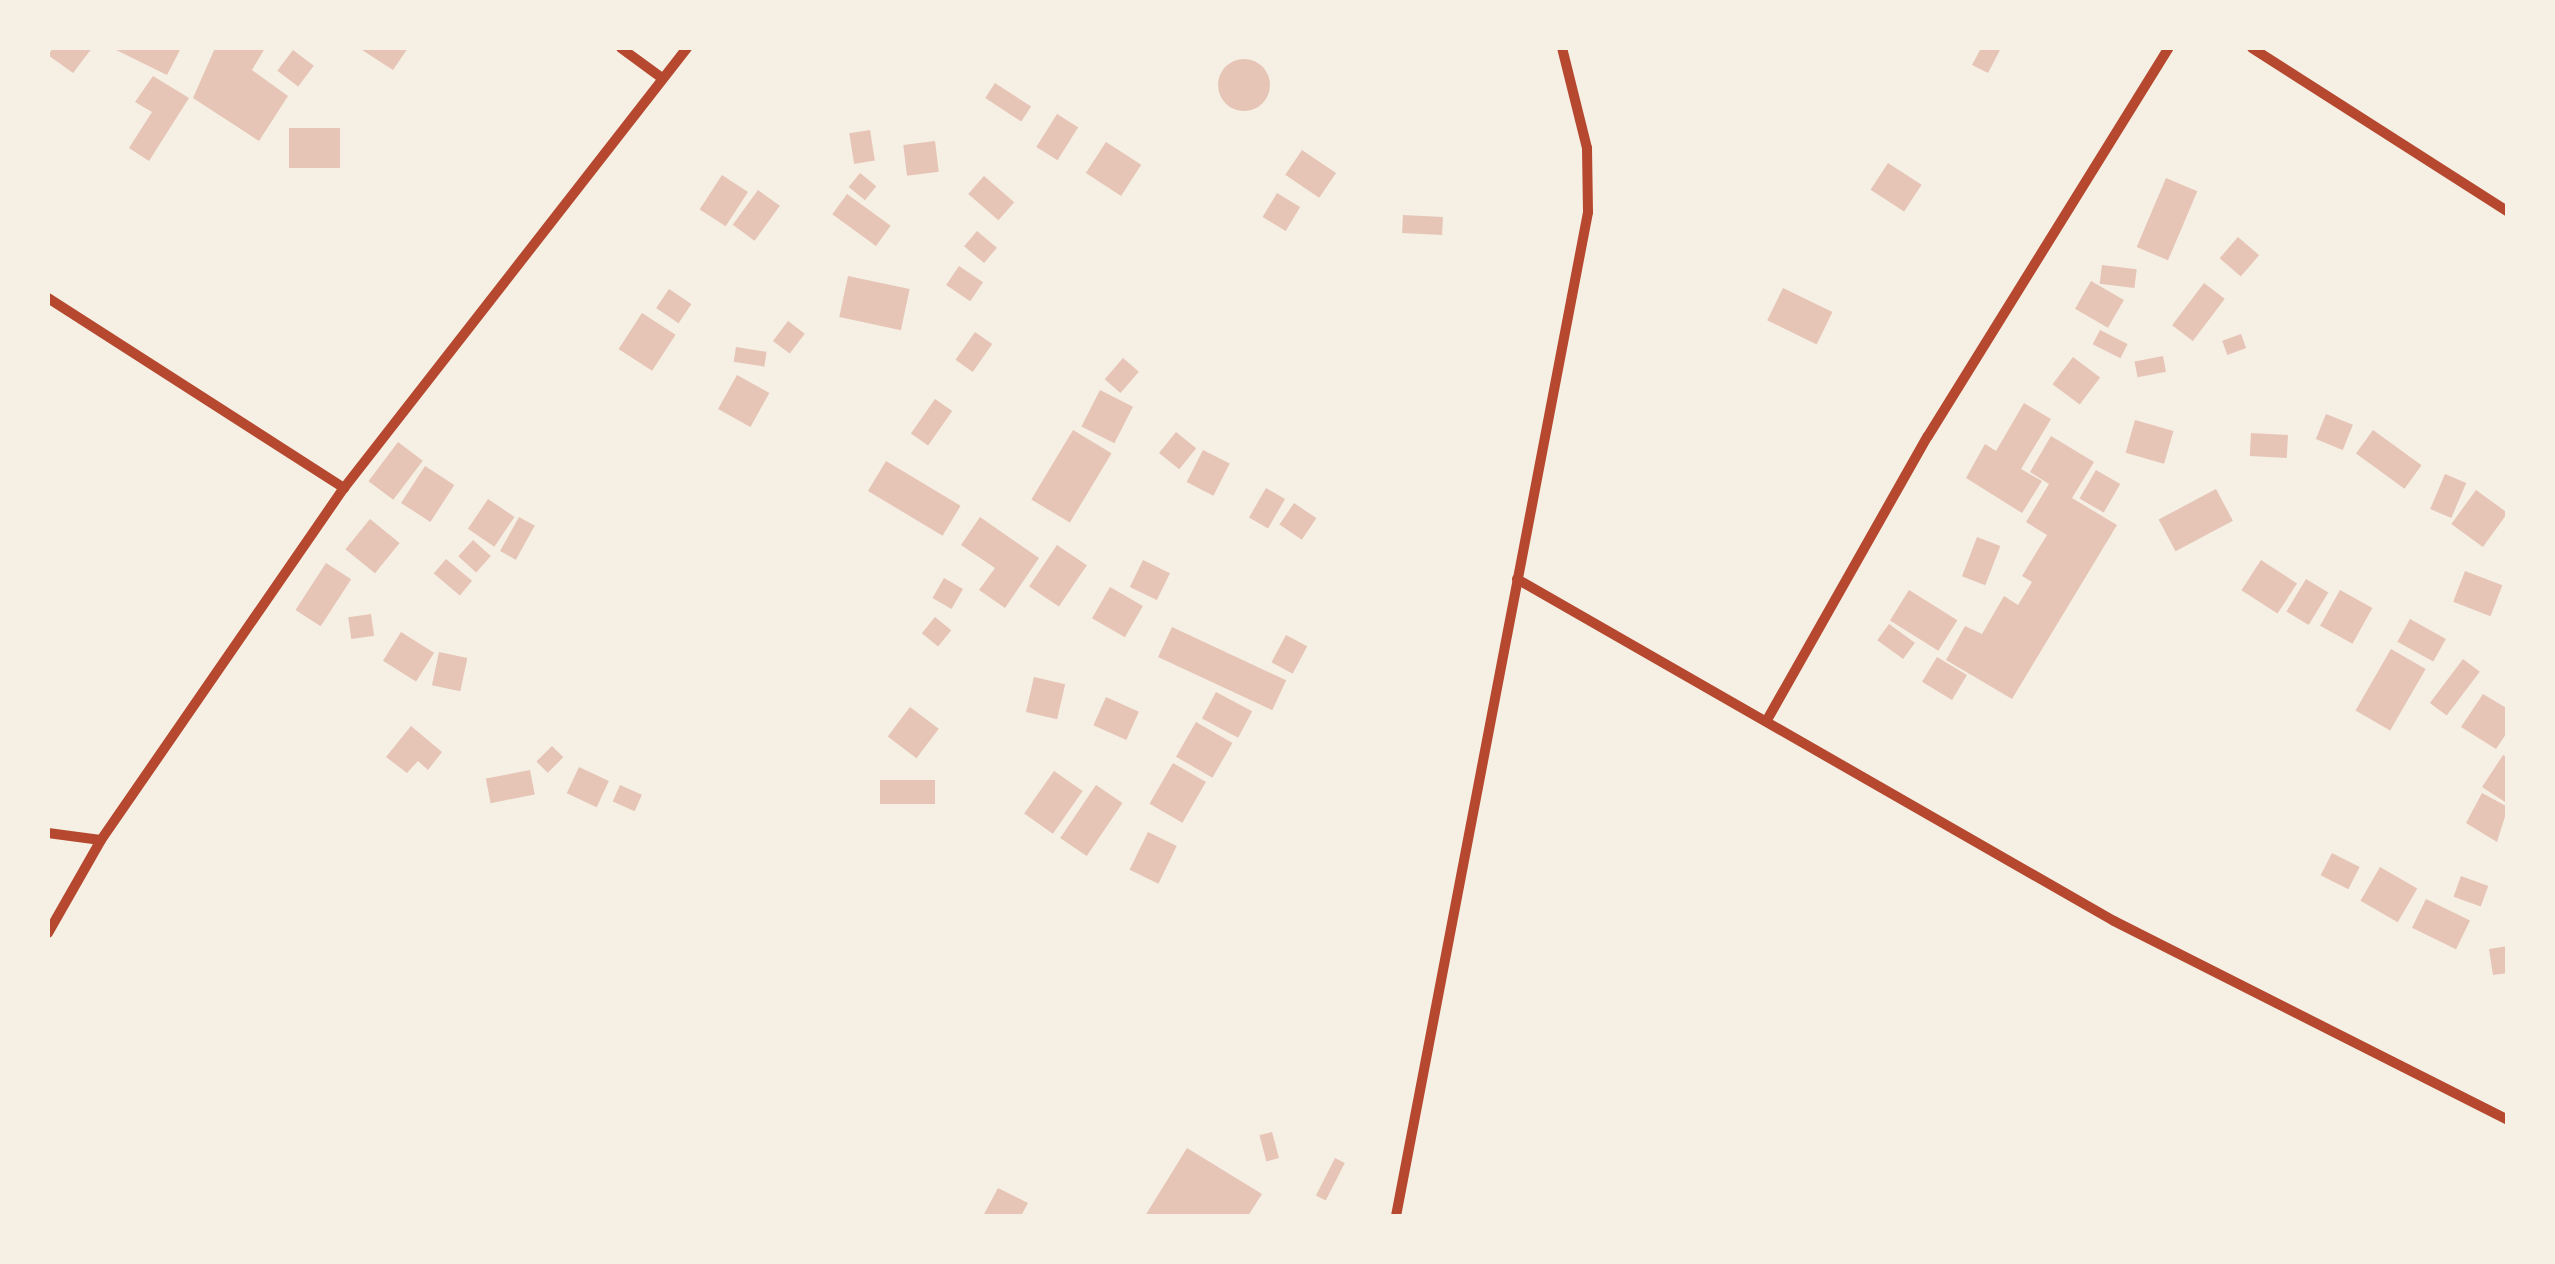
<!DOCTYPE html>
<html>
<head>
<meta charset="utf-8">
<style>
	body { margin:0 }
	#map { position:relative; width:2555px; height:1264px; overflow:hidden; background:#f6efe4; font-family:"IBM Plex Serif",serif }
	div>[style] { position:absolute }
	.building>* { inset:0; background:#e6c5b7; transform-origin:0 0 }
	.round { border-radius:50% }
	.minor>* { height:10px; margin:-5px; padding:0 5px; transform-origin:5px; border-radius:5px; background:#b5482f }
	span { translate:-50% -50%; white-space:nowrap; text-align:center; line-height:1.15; -webkit-text-stroke:9px #f6efe4; paint-order:stroke }
	.frame { position:absolute; inset:0; border:50px solid #f6efe4; pointer-events:none }
</style>
</head>
<body>
<div id="map">
	<div class="building">
		<div style="clip-path:polygon(53px 48px,92px 48px,73px 73px,48px 55px)"></div>
		<div style="clip-path:polygon(112px 48px,181px 48px,167px 75px)"></div>
		<div style="clip-path:polygon(215px 48px,265px 48px,252px 70px,288px 96px,259px 141px,193px 98px)"></div>
		<div style="clip-path:polygon(359px 48px,408px 48px,393px 70px)"></div>
		<div style="clip-path:polygon(1981px 48px,2001px 48px,1988px 73px,1972px 65px)"></div>
		<div style="left:293px;top:50px;width:26px;height:26px;rotate:37deg"></div>
		<div class="round" style="left:1218px;top:59px;width:52px;height:52px"></div>
		<div style="clip-path:polygon(153px 76px,189px 98px,149px 161px,129px 148px,152px 112px,135px 102px)"></div>
		<div style="left:995px;top:83px;width:43px;height:18px;rotate:33deg"></div>
		<div style="left:1057px;top:114px;width:25px;height:39px;rotate:32deg"></div>
		<div style="left:340px;top:128px;width:40px;height:51px;rotate:90deg"></div>
		<div style="left:870px;top:130px;width:31px;height:21px;rotate:81deg"></div>
		<div style="left:935px;top:141px;width:31px;height:32px;rotate:83deg"></div>
		<div style="left:1106px;top:142px;width:42px;height:37px;rotate:33deg"></div>
		<div style="left:1302px;top:150px;width:41px;height:30px;rotate:34deg"></div>
		<div style="left:1888px;top:163px;width:40px;height:32px;rotate:33deg"></div>
		<div style="left:860px;top:173px;width:21px;height:18px;rotate:39deg"></div>
		<div style="left:722px;top:175px;width:31px;height:41px;rotate:33deg"></div>
		<div style="left:984px;top:176px;width:40px;height:24px;rotate:41deg"></div>
		<div style="left:2166px;top:178px;width:34px;height:75px;rotate:23deg"></div>
		<div style="left:758px;top:190px;width:27px;height:43px;rotate:36deg"></div>
		<div style="left:1277px;top:193px;width:27px;height:28px;rotate:31deg"></div>
		<div style="left:847px;top:194px;width:54px;height:25px;rotate:36deg"></div>
		<div style="left:1403px;top:215px;width:40px;height:18px;rotate:3deg"></div>
		<div style="left:977px;top:231px;width:26px;height:20px;rotate:40deg"></div>
		<div style="left:2238px;top:237px;width:28px;height:28px;rotate:41deg"></div>
		<div style="left:2102px;top:265px;width:35px;height:19px;rotate:7deg"></div>
		<div style="left:959px;top:266px;width:29px;height:23px;rotate:34deg"></div>
		<div style="left:848px;top:276px;width:63px;height:42px;rotate:12deg"></div>
		<div style="left:2091px;top:281px;width:38px;height:32px;rotate:30deg"></div>
		<div style="left:2204px;top:283px;width:26px;height:53px;rotate:37deg"></div>
		<div style="left:1783px;top:288px;width:55px;height:36px;rotate:26deg"></div>
		<div style="left:669px;top:289px;width:27px;height:23px;rotate:34deg"></div>
		<div style="left:642px;top:313px;width:40px;height:43px;rotate:33deg"></div>
		<div style="left:788px;top:321px;width:21px;height:25px;rotate:37deg"></div>
		<div style="left:2100px;top:330px;width:31px;height:16px;rotate:27deg"></div>
		<div style="left:975px;top:332px;width:21px;height:34px;rotate:35deg"></div>
		<div style="left:2241px;top:334px;width:15px;height:20px;rotate:70deg"></div>
		<div style="left:736px;top:347px;width:31px;height:15px;rotate:9deg"></div>
		<div style="left:2163px;top:356px;width:16px;height:29px;rotate:79deg"></div>
		<div style="left:2073px;top:357px;width:34px;height:34px;rotate:37deg"></div>
		<div style="left:1123px;top:358px;width:21px;height:28px;rotate:41deg"></div>
		<div style="left:737px;top:375px;width:37px;height:39px;rotate:29deg"></div>
		<div style="left:1100px;top:390px;width:37px;height:41px;rotate:27deg"></div>
		<div style="left:935px;top:399px;width:21px;height:42px;rotate:35deg"></div>
		<div style="clip-path:polygon(2024px 403px,2051px 419px,2021px 469px,2042px 481px,2022px 513px,1966px 478px,1985px 444px,1996px 451px)"></div>
		<div style="left:2326px;top:414px;width:29px;height:27px;rotate:22deg"></div>
		<div style="left:2135px;top:420px;width:40px;height:34px;rotate:16deg"></div>
		<div style="left:1073px;top:430px;width:45px;height:81px;rotate:31deg"></div>
		<div style="left:2373px;top:430px;width:60px;height:29px;rotate:36deg"></div>
		<div style="left:1176px;top:432px;width:26px;height:27px;rotate:39deg"></div>
		<div style="left:2251px;top:433px;width:37px;height:23px;rotate:3deg"></div>
		<div style="clip-path:polygon(2051px 436px,2094px 462px,2072px 498px,2117px 525px,2012px 699px,1946px 660px,1965px 626px,1982px 634px,2004px 596px,2018px 605px,2032px 582px,2022px 576px,2047px 535px,2026px 522px,2049px 484px,2030px 472px)"></div>
		<div style="left:398px;top:442px;width:31px;height:49px;rotate:37deg"></div>
		<div style="left:1203px;top:450px;width:30px;height:36px;rotate:27deg"></div>
		<div style="left:886px;top:461px;width:87px;height:35px;rotate:31deg"></div>
		<div style="left:425px;top:466px;width:35px;height:44px;rotate:33deg"></div>
		<div style="left:2096px;top:470px;width:28px;height:33px;rotate:30deg"></div>
		<div style="left:2445px;top:474px;width:23px;height:38px;rotate:23deg"></div>
		<div style="left:1266px;top:488px;width:22px;height:34px;rotate:30deg"></div>
		<div style="left:2216px;top:489px;width:36px;height:65px;rotate:62deg"></div>
		<div style="left:2476px;top:490px;width:39px;height:42px;rotate:36deg"></div>
		<div style="left:488px;top:499px;width:32px;height:36px;rotate:34deg"></div>
		<div style="left:1294px;top:503px;width:27px;height:26px;rotate:34deg"></div>
		<div style="left:519px;top:517px;width:18px;height:39px;rotate:29deg"></div>
		<div style="clip-path:polygon(980px 517px,1039px 558px,1005px 608px,979px 590px,995px 568px,961px 545px)"></div>
		<div style="left:370px;top:519px;width:38px;height:39px;rotate:39deg"></div>
		<div style="left:1977px;top:537px;width:25px;height:42px;rotate:21deg"></div>
		<div style="left:473px;top:540px;width:24px;height:22px;rotate:42deg"></div>
		<div style="left:1057px;top:545px;width:36px;height:50px;rotate:34deg"></div>
		<div style="left:446px;top:559px;width:34px;height:19px;rotate:40deg"></div>
		<div style="left:1143px;top:560px;width:30px;height:30px;rotate:26deg"></div>
		<div style="left:2261px;top:560px;width:43px;height:36px;rotate:33deg"></div>
		<div style="left:326px;top:563px;width:30px;height:56px;rotate:33deg"></div>
		<div style="left:2465px;top:571px;width:40px;height:33px;rotate:21deg"></div>
		<div style="left:944px;top:578px;width:22px;height:23px;rotate:30deg"></div>
		<div style="left:2306px;top:579px;width:26px;height:38px;rotate:31deg"></div>
		<div style="left:1110px;top:587px;width:38px;height:36px;rotate:30deg"></div>
		<div style="left:1909px;top:590px;width:57px;height:36px;rotate:32deg"></div>
		<div style="left:2340px;top:590px;width:37px;height:41px;rotate:29deg"></div>
		<div style="left:371px;top:614px;width:22px;height:23px;rotate:82deg"></div>
		<div style="left:935px;top:617px;width:21px;height:21px;rotate:39deg"></div>
		<div style="left:2410px;top:619px;width:41px;height:26px;rotate:29deg"></div>
		<div style="left:1889px;top:624px;width:32px;height:20px;rotate:36deg"></div>
		<div style="left:1172px;top:627px;width:126px;height:33px;rotate:25deg"></div>
		<div style="left:401px;top:632px;width:39px;height:34px;rotate:32deg"></div>
		<div style="left:1286px;top:635px;width:24px;height:31px;rotate:28deg"></div>
		<div style="left:2391px;top:649px;width:40px;height:71px;rotate:30deg"></div>
		<div style="left:439px;top:652px;width:29px;height:34px;rotate:12deg"></div>
		<div style="left:1937px;top:657px;width:35px;height:29px;rotate:31deg"></div>
		<div style="left:2463px;top:659px;width:21px;height:55px;rotate:37deg"></div>
		<div style="left:1034px;top:677px;width:32px;height:36px;rotate:13deg"></div>
		<div style="left:1216px;top:692px;width:41px;height:30px;rotate:28deg"></div>
		<div style="clip-path:polygon(2483px 694px,2508px 709px,2508px 731px,2496px 749px,2461px 727px)"></div>
		<div style="left:1106px;top:697px;width:36px;height:31px;rotate:24deg"></div>
		<div style="left:910px;top:707px;width:36px;height:37px;rotate:37deg"></div>
		<div style="left:1196px;top:722px;width:42px;height:40px;rotate:30deg"></div>
		<div style="clip-path:polygon(411px 726px,442px 752px,428px 770px,418px 761px,407px 773px,386px 757px)"></div>
		<div style="left:552px;top:746px;width:16px;height:22px;rotate:45deg"></div>
		<div style="clip-path:polygon(2503px 755px,2508px 758px,2508px 804px,2482px 787px)"></div>
		<div style="left:1173px;top:763px;width:38px;height:47px;rotate:30deg"></div>
		<div style="left:579px;top:767px;width:33px;height:29px;rotate:25deg"></div>
		<div style="left:530px;top:770px;width:25px;height:45px;rotate:79deg"></div>
		<div style="left:1054px;top:771px;width:35px;height:52px;rotate:35deg"></div>
		<div style="left:880px;top:780px;width:55px;height:24px"></div>
		<div style="left:620px;top:785px;width:24px;height:18px;rotate:24deg"></div>
		<div style="left:1096px;top:785px;width:32px;height:64px;rotate:34deg"></div>
		<div style="clip-path:polygon(2482px 793px,2508px 807px,2497px 842px,2466px 823px)"></div>
		<div style="left:1148px;top:832px;width:32px;height:42px;rotate:26deg"></div>
		<div style="left:2332px;top:853px;width:31px;height:25px;rotate:27deg"></div>
		<div style="left:2380px;top:867px;width:43px;height:39px;rotate:30deg"></div>
		<div style="left:2461px;top:876px;width:29px;height:22px;rotate:20deg"></div>
		<div style="left:2426px;top:899px;width:49px;height:32px;rotate:26deg"></div>
		<div style="clip-path:polygon(2508px 946px,2508px 973px,2493px 975px,2489px 949px)"></div>
		<div style="left:1272px;top:1132px;width:27px;height:13px;rotate:75deg"></div>
		<div style="clip-path:polygon(1187px 1148px,1262px 1194px,1248px 1216px,1145px 1216px)"></div>
		<div style="left:1335px;top:1158px;width:11px;height:42px;rotate:27deg"></div>
		<div style="clip-path:polygon(998px 1188px,1028px 1203px,1021px 1216px,983px 1216px)"></div>
	</div>
	<div class="minor">
		<div style="left:621px;top:48px;width:51px;rotate:36.2deg"></div>
		<div style="left:2252px;top:48px;width:304px;rotate:32.6deg"></div>
		<div style="left:48px;top:298px;width:352px;rotate:32.7deg"></div>
		<div style="left:1517px;top:579px;width:688px;rotate:29.81deg"></div>
		<div style="left:2114px;top:921px;width:441px;rotate:26.8deg"></div>
		<div style="left:1767px;top:720px;width:326px;rotate:-60.5deg"></div>
		<div style="left:1928px;top:436px;width:457px;rotate:-58.2deg"></div>
		<div style="left:48px;top:833px;width:53px;rotate:7.5deg"></div>
		<div style="left:48px;top:933px;width:107px;rotate:-60.3deg"></div>
		<div style="left:101px;top:840px;width:428px;rotate:-55.4deg"></div>
		<div style="left:344px;top:488px;width:558px;rotate:-52.06deg"></div>
		<div style="left:1396px;top:1216px;width:1022px;rotate:-79.17deg"></div>
		<div style="left:1588px;top:212px;width:64px;rotate:-90.9deg"></div>
		<div style="left:1587px;top:148px;width:103px;rotate:-104deg"></div>
	</div>
	<div class="frame"></div>
</div>
</body>
</html>
